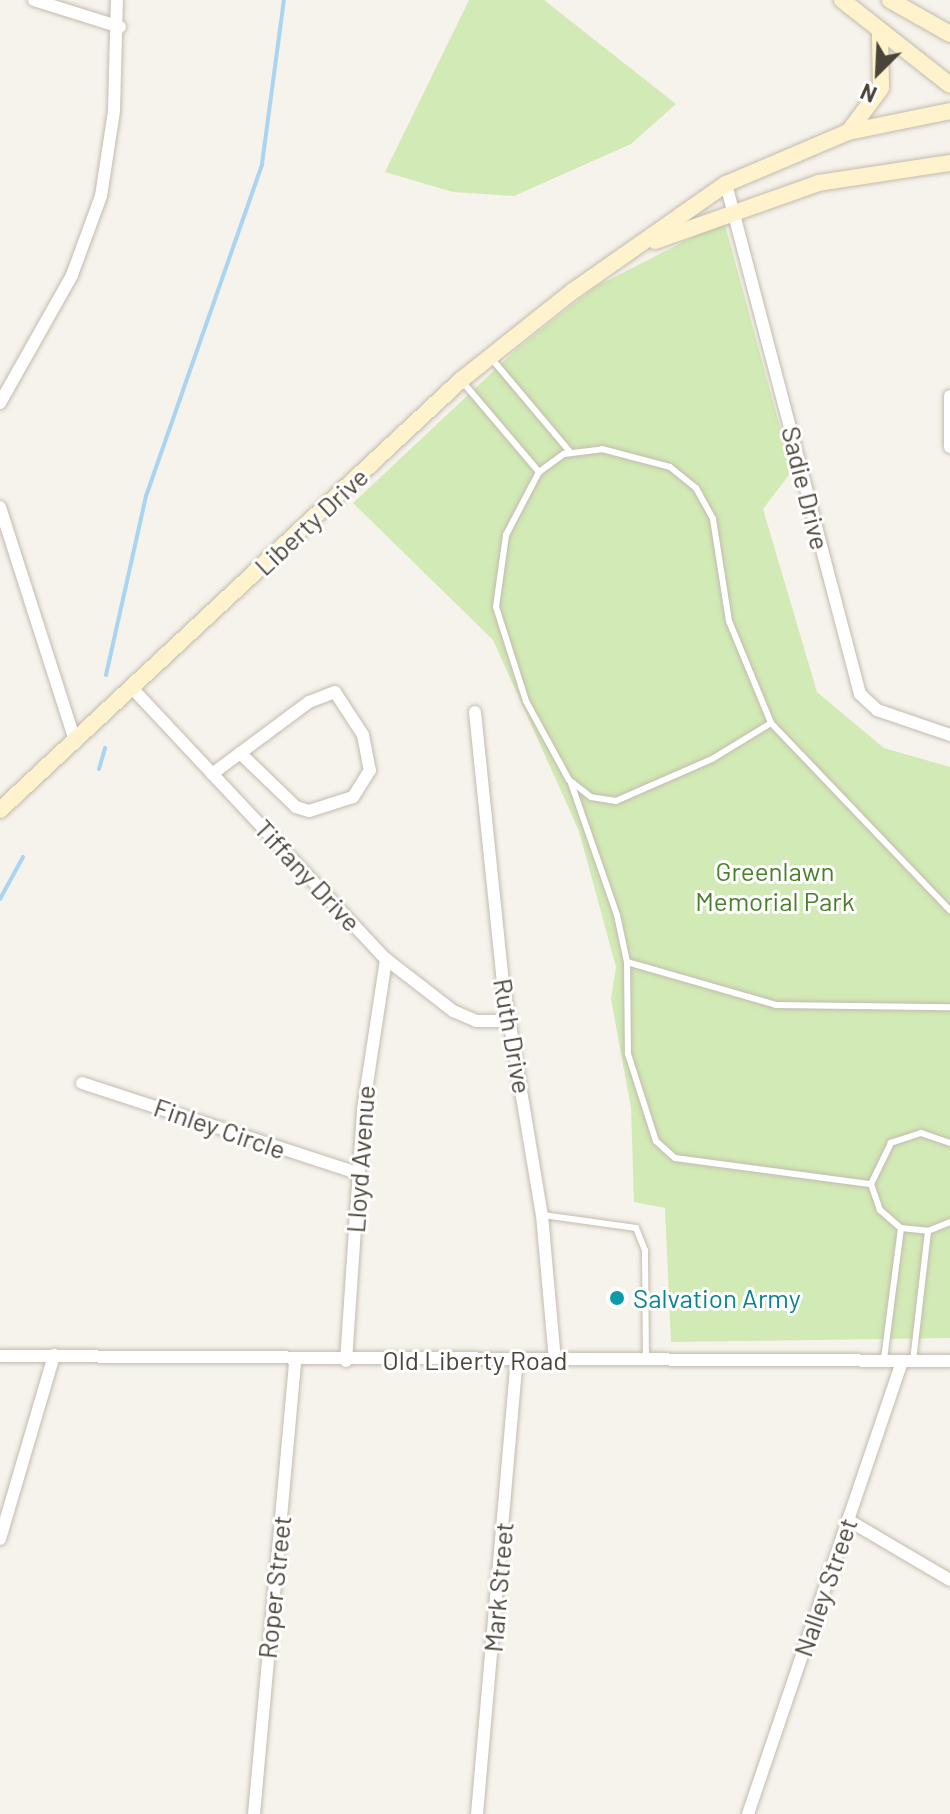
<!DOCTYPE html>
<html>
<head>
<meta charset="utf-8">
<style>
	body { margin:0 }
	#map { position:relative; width:950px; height:1814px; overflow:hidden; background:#f6f3ec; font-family:Barlow,sans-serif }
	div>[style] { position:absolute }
	.green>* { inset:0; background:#d2eab5 }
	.stream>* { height:4px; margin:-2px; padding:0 2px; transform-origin:2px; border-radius:2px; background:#a9d4f2 }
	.roads { filter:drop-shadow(0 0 2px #c2bbae) drop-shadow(0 0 2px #c2bbae) }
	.lane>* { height:6px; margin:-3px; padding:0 3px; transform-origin:3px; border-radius:3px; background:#fff }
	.street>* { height:12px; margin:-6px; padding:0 6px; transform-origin:6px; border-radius:6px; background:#fff }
	.secondary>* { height:16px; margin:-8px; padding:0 8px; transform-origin:8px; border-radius:8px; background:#fff3cd }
	.dots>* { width:22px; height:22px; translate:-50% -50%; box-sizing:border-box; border:4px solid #fff; border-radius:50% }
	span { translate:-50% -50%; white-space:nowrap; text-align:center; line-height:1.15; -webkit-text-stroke:6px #fff; paint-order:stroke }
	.street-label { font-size:26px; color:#4b4439 }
	.park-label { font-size:26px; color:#4a7f2a }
	.culture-label { font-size:26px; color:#0d838f }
	.left { translate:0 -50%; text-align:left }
	.north { position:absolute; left:838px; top:32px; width:80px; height:80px; -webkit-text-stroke:6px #fff; paint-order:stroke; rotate:204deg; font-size:22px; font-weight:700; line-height:32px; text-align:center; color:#4b4439 }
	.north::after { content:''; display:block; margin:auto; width:28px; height:36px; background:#4b4439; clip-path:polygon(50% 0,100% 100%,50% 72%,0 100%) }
</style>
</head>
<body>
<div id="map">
	<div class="green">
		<div style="clip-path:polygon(469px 0,544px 0,676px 104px,631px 144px,514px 196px,453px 192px,385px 172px)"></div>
		<div style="clip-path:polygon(724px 221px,792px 471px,763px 509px,817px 692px,884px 748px,950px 767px,950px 1338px,671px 1342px,665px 1208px,634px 1202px,631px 1108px,611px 999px,616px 967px,579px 831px,493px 640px,353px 503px,518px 348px,595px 287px)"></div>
	</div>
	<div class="stream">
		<div style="left:106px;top:675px;width:183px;rotate:-77.4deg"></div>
		<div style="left:146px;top:496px;width:352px;rotate:-70.7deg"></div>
		<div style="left:262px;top:164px;width:165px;rotate:-82.4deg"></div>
		<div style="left:99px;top:769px;width:22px;rotate:-74deg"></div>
		<div style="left:0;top:899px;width:48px;rotate:-61.3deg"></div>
	</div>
	<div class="roads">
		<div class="lane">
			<div style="left:491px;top:358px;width:124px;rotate:49.9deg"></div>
			<div style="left:461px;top:380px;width:121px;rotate:49.7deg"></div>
			<div style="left:771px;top:723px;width:69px;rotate:148.6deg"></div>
			<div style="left:712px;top:759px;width:105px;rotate:156.4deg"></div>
			<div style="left:616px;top:801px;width:25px;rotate:-171deg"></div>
			<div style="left:591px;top:797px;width:28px;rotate:-142deg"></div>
			<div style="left:569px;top:780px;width:90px;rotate:-118.6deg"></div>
			<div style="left:526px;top:701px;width:99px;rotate:-107.7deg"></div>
			<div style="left:496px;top:607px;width:73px;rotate:-82.1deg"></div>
			<div style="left:506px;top:535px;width:71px;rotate:-62.4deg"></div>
			<div style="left:539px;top:472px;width:31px;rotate:-36deg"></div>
			<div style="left:564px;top:454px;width:38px;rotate:-7deg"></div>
			<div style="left:602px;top:449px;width:70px;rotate:14.8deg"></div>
			<div style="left:670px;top:467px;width:33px;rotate:39deg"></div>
			<div style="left:696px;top:488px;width:35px;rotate:61deg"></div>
			<div style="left:713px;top:519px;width:103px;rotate:81.1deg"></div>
			<div style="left:729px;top:621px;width:110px;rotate:67.6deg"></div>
			<div style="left:771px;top:723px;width:259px;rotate:46.3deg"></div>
			<div style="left:571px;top:783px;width:140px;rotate:70.8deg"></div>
			<div style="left:617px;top:915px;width:48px;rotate:78deg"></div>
			<div style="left:627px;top:962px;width:92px;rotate:89.4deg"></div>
			<div style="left:628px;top:1054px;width:91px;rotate:72.2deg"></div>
			<div style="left:656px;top:1141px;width:25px;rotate:42deg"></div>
			<div style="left:675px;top:1158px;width:198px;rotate:7.6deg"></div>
			<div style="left:627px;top:962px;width:155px;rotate:16.1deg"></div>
			<div style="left:776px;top:1005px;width:174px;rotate:0.7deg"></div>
			<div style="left:950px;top:1143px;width:31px;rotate:-161deg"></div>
			<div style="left:921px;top:1133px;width:32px;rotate:162deg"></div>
			<div style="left:891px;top:1143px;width:46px;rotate:116deg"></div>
			<div style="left:871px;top:1184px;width:28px;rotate:71deg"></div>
			<div style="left:880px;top:1210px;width:28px;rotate:41deg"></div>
			<div style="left:901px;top:1228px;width:27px;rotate:6deg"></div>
			<div style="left:928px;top:1231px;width:24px;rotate:-22deg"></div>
			<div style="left:543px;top:1215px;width:94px;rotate:8deg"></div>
			<div style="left:636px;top:1228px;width:24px;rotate:68deg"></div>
			<div style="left:645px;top:1250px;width:110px;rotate:89.5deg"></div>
			<div style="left:884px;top:1359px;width:132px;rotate:-82.6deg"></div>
			<div style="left:913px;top:1361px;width:131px;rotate:-83.4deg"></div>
		</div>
		<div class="street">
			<div style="left:34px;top:0;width:90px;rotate:17.4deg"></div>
			<div style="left:726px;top:184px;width:527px;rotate:75.28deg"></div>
			<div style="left:860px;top:694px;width:23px;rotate:43deg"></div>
			<div style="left:877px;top:710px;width:77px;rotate:18.9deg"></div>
			<div style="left:950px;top:396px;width:51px;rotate:90deg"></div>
			<div style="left:0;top:403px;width:147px;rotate:-60.6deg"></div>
			<div style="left:72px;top:275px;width:84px;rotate:-69.8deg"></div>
			<div style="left:101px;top:196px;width:86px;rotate:-81.3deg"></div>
			<div style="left:114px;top:111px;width:111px;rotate:-88.5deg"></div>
			<div style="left:0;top:507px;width:246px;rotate:72.2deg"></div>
			<div style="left:132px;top:688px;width:371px;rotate:46.9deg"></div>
			<div style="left:386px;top:959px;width:85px;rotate:37.8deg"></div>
			<div style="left:453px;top:1011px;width:25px;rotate:23deg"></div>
			<div style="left:476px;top:1021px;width:33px"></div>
			<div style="left:475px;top:712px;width:272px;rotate:84.1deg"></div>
			<div style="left:503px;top:983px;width:235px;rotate:80.5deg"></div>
			<div style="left:542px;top:1215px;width:146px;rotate:84.9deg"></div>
			<div style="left:212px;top:774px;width:121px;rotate:-36.6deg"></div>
			<div style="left:309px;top:702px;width:28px;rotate:-21deg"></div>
			<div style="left:335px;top:692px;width:51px;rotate:56.9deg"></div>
			<div style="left:363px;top:735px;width:36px;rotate:79deg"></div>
			<div style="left:370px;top:770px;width:32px;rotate:122deg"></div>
			<div style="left:353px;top:797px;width:46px;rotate:162.3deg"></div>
			<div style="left:309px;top:811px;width:14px;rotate:-163deg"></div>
			<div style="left:296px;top:807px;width:78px;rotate:-136deg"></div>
			<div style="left:82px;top:1083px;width:290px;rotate:18.1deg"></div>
			<div style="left:0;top:1356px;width:950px;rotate:0.3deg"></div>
			<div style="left:346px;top:1361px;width:252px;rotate:-86.1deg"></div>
			<div style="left:363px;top:1110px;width:153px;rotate:-81.3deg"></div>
			<div style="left:848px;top:1520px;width:118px;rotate:30.5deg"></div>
			<div style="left:0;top:1539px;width:192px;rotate:-73.6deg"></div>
			<div style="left:254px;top:1814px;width:455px;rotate:-84.8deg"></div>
			<div style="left:477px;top:1814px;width:456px;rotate:-85deg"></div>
			<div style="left:748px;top:1814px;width:478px;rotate:-71.2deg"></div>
		</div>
		<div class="secondary">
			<div style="left:842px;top:0;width:137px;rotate:38.2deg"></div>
			<div style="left:890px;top:0;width:69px;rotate:29.5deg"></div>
			<div style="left:850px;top:130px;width:52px;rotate:-53.6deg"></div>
			<div style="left:881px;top:88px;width:53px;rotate:-91.1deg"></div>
			<div style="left:655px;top:241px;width:174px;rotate:-19.5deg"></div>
			<div style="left:819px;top:183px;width:133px;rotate:-8.7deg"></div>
			<div style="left:0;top:810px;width:630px;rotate:-43.01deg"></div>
			<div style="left:461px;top:380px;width:143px;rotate:-38.5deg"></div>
			<div style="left:573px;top:291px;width:187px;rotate:-35deg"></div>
			<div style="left:726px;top:184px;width:133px;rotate:-23.1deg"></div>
			<div style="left:848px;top:132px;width:104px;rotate:-11.6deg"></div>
		</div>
	</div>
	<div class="dots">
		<div style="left:617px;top:1298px;background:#0f9aa8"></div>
	</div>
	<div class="street-label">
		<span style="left:806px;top:488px;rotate:76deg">Sadie Drive</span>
		<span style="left:311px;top:521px;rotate:-43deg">Liberty Drive</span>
		<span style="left:308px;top:875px;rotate:47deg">Tiffany Drive</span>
		<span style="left:513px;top:1036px;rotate:80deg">Ruth Drive</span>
		<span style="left:220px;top:1128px;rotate:19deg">Finley Circle</span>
		<span style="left:360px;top:1159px;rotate:-86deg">Lloyd Avenue</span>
		<span style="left:475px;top:1360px">Old Liberty Road</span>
		<span style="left:274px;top:1587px;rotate:-84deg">Roper Street</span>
		<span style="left:498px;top:1587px;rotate:-85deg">Mark Street</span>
		<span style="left:825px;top:1587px;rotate:-71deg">Nalley Street</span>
	</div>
	<div class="park-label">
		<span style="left:775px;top:886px">Greenlawn<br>Memorial Park</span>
	</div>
	<div class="culture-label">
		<span class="left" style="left:633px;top:1298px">Salvation Army</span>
	</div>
	<div class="north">N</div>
</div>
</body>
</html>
